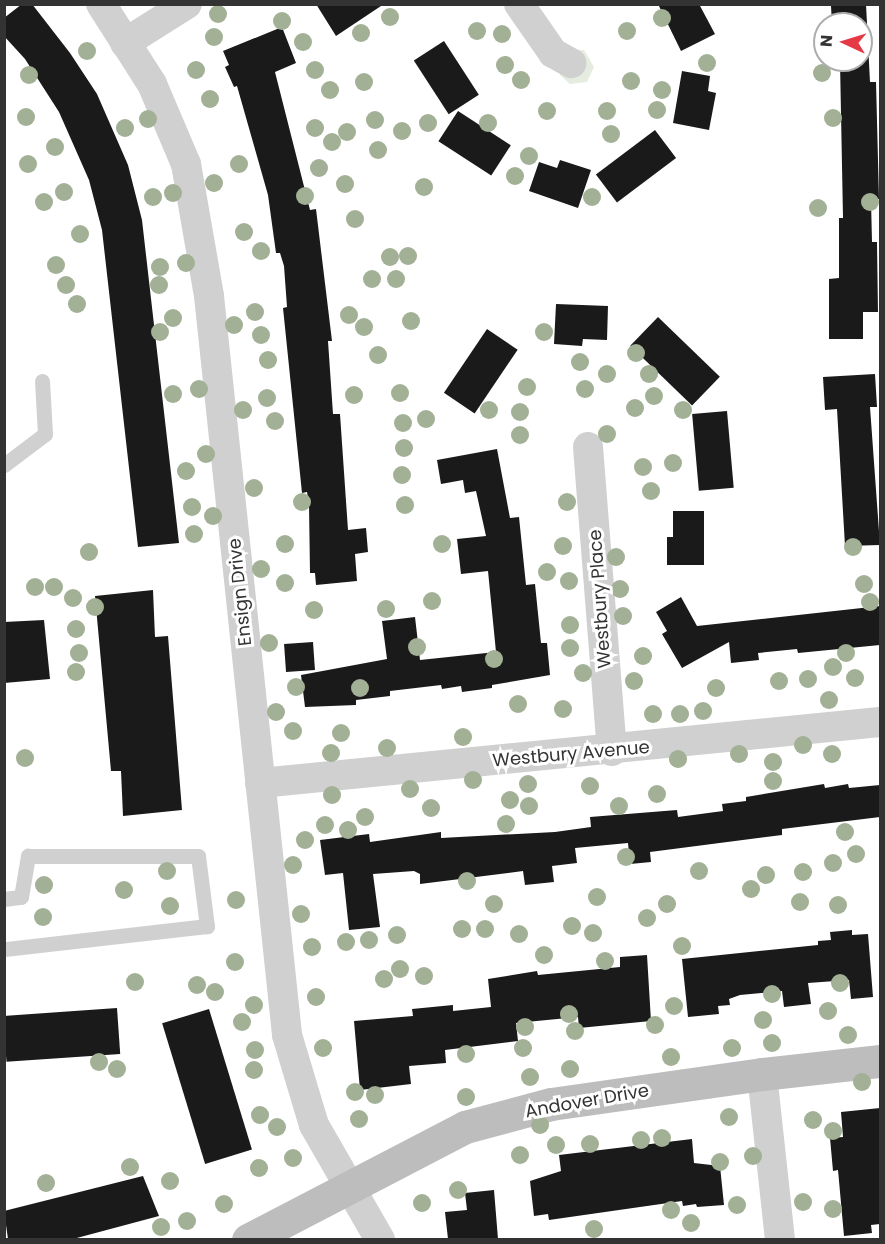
<!DOCTYPE html>
<html>
<head>
<meta charset="utf-8">
<style>
	body { margin:0 }
	#map { position:relative; width:885px; height:1244px; overflow:hidden; background:#fff; font-family:Poppins,sans-serif }
	div>[style] { position:absolute }
	.green>* { inset:0; background:#e6ecdf }
	.building>* { inset:0; background:#1a1a1a; transform-origin:0 0 }
	.lane>* { height:15px; margin:-7.5px; padding:0 7.5px; transform-origin:7.5px; border-radius:7.5px; background:#d0d0d0 }
	.street>* { height:30px; margin:-15px; padding:0 15px; transform-origin:15px; border-radius:15px; background:#d0d0d0 }
	.secondary>* { height:33px; margin:-16.5px; padding:0 16.5px; transform-origin:16.5px; border-radius:16.5px; background:#bdbdbd }
	.trees>* { width:18px; height:18px; margin:-9px; border-radius:50%; background:#a2b095 }
	span { translate:-50% -50%; white-space:nowrap; text-align:center; line-height:1.15; -webkit-text-stroke:6px #fff; paint-order:stroke }
	.street-label { font-size:18px; color:#333 }
	.frame { position:absolute; inset:0; border:6px solid #333; pointer-events:none }
	.north { position:absolute; left:813px; top:12px; width:60px; height:60px; box-sizing:border-box; background:#fff; border:2px solid #adadad; border-radius:50%; rotate:274deg; font-size:16px; font-weight:700; line-height:24px; text-align:center; color:#333 }
	.north::after { content:''; display:block; margin:auto; width:21px; height:27px; background:#e63946; clip-path:polygon(50% 0,100% 100%,50% 72%,0 100%) }
</style>
</head>
<body>
<div id="map">
	<div class="green">
		<div style="clip-path:polygon(584px 50px,594px 67px,587px 82px,570px 84px,560px 75px,560px 59px,567px 51px)"></div>
	</div>
	<div class="building">
		<div style="clip-path:polygon(22px 4px,32px 4px,70px 53px,97px 94px,128px 165px,142px 220px,179px 543px,138px 547px,102px 230px,89px 180px,59px 112px,25px 59px,4px 36px,4px 18px)"></div>
		<div style="clip-path:polygon(316px 4px,384px 4px,336px 36px)"></div>
		<div style="clip-path:polygon(658px 4px,699px 4px,715px 34px,681px 51px)"></div>
		<div style="clip-path:polygon(866px 4px,870px 82px,876px 82px,879px 199px,871px 200px,872px 242px,877px 242px,878px 312px,863px 312px,863px 339px,829px 339px,829px 279px,839px 278px,839px 218px,843px 218px,840px 62px,833px 60px,861px 60px,861px 24px,832px 24px,831px 6px)"></div>
		<div style="clip-path:polygon(282px 27px,296px 63px,275px 72px,310px 210px,316px 209px,332px 341px,328px 341px,333px 414px,340px 414px,348px 530px,366px 528px,368px 552px,355px 554px,357px 581px,316px 585px,315px 573px,310px 573px,309px 505px,307px 492px,302px 493px,283px 308px,287px 307px,284px 266px,280px 253px,276px 253px,268px 195px,237px 86px,234px 87px,225px 67px,229px 65px,223px 51px)"></div>
		<div style="left:444px;top:41px;width:64px;height:36px;rotate:57deg"></div>
		<div style="clip-path:polygon(682px 71px,710px 76px,708px 91px,716px 93px,709px 130px,673px 123px)"></div>
		<div style="left:458px;top:111px;width:63px;height:36px;rotate:33deg"></div>
		<div style="left:655px;top:130px;width:35px;height:74px;rotate:53deg"></div>
		<div style="clip-path:polygon(560px 160px,591px 170px,578px 208px,529px 191px,539px 162px,557px 168px)"></div>
		<div style="clip-path:polygon(556px 304px,608px 306px,607px 340px,583px 339px,582px 346px,554px 344px)"></div>
		<div style="left:658px;top:317px;width:86px;height:40px;rotate:44deg"></div>
		<div style="left:487px;top:329px;width:37px;height:77px;rotate:34deg"></div>
		<div style="clip-path:polygon(875px 374px,877px 407px,870px 407px,880px 545px,845px 546px,837px 409px,825px 410px,823px 377px)"></div>
		<div style="left:727px;top:411px;width:77px;height:35px;rotate:85deg"></div>
		<div style="clip-path:polygon(497px 449px,510px 518px,519px 517px,526px 585px,535px 584px,541px 643px,547px 643px,550px 675px,492px 685px,492px 688px,462px 692px,461px 686px,442px 689px,441px 685px,390px 691px,390px 696px,356px 700px,356px 705px,305px 707px,301px 675px,387px 659px,382px 621px,415px 617px,420px 660px,496px 652px,488px 571px,461px 574px,457px 539px,486px 536px,476px 491px,465px 493px,463px 480px,441px 484px,437px 460px)"></div>
		<div style="clip-path:polygon(673px 511px,704px 511px,704px 565px,667px 565px,667px 537px,673px 537px)"></div>
		<div style="clip-path:polygon(153px 590px,155px 637px,168px 636px,182px 810px,123px 816px,121px 771px,111px 771px,95px 596px)"></div>
		<div style="clip-path:polygon(681px 597px,697px 626px,880px 606px,880px 645px,798px 653px,797px 649px,758px 653px,759px 660px,731px 663px,729px 642px,682px 668px,662px 634px,667px 631px,656px 612px)"></div>
		<div style="clip-path:polygon(44px 620px,50px 679px,4px 683px,4px 622px)"></div>
		<div style="left:313px;top:642px;width:28px;height:29px;rotate:86deg"></div>
		<div style="clip-path:polygon(824px 784px,825px 788px,848px 784px,849px 788px,880px 785px,880px 817px,782px 829px,782px 835px,650px 852px,651px 862px,630px 864px,628px 843px,575px 848px,577px 863px,552px 866px,554px 882px,525px 885px,523px 871px,420px 884px,420px 874px,414px 871px,373px 874px,380px 927px,349px 930px,343px 873px,325px 875px,320px 840px,369px 834px,370px 842px,441px 832px,441px 838px,555px 832px,591px 827px,590px 817px,677px 810px,678px 817px,723px 811px,722px 804px,746px 801px,746px 797px)"></div>
		<div style="clip-path:polygon(852px 930px,852px 935px,868px 934px,873px 997px,851px 999px,849px 980px,808px 983px,811px 1004px,784px 1007px,782px 991px,740px 995px,729px 999px,730px 1005px,718px 1006px,719px 1014px,688px 1017px,682px 959px,818px 945px,818px 941px,831px 940px,830px 932px)"></div>
		<div style="clip-path:polygon(647px 955px,651px 1021px,579px 1028px,578px 1017px,516px 1023px,518px 1041px,445px 1050px,446px 1063px,409px 1066px,411px 1084px,360px 1090px,354px 1021px,413px 1016px,412px 1009px,453px 1005px,453px 1011px,491px 1007px,488px 979px,537px 971px,538px 975px,620px 967px,620px 957px)"></div>
		<div style="left:117px;top:1008px;width:46px;height:114px;rotate:86deg"></div>
		<div style="left:209px;top:1009px;width:147px;height:49px;rotate:73deg"></div>
		<div style="clip-path:polygon(880px 1108px,880px 1224px,871px 1225px,872px 1233px,844px 1236px,838px 1170px,833px 1171px,830px 1138px,843px 1137px,841px 1112px)"></div>
		<div style="clip-path:polygon(692px 1139px,694px 1163px,720px 1166px,724px 1205px,697px 1207px,696px 1204px,683px 1206px,682px 1201px,549px 1220px,548px 1214px,534px 1216px,530px 1181px,561px 1171px,559px 1155px)"></div>
		<div style="clip-path:polygon(143px 1176px,159px 1216px,73px 1239px,8px 1239px,4px 1211px)"></div>
		<div style="clip-path:polygon(494px 1190px,498px 1239px,448px 1239px,445px 1212px,467px 1210px,465px 1193px)"></div>
	</div>
	<div class="lane">
		<div style="left:4px;top:465px;width:51px;rotate:-37.1deg"></div>
		<div style="left:45px;top:434px;width:53px;rotate:-93.2deg"></div>
		<div style="left:4px;top:899px;width:17px;rotate:-7deg"></div>
		<div style="left:21px;top:897px;width:42px;rotate:-80.3deg"></div>
		<div style="left:28px;top:856px;width:170px"></div>
		<div style="left:198px;top:856px;width:71px;rotate:82.7deg"></div>
		<div style="left:207px;top:926px;width:204px;rotate:173.5deg"></div>
	</div>
	<div class="street">
		<div style="left:101px;top:4px;width:95px;rotate:57.5deg"></div>
		<div style="left:152px;top:84px;width:87px;rotate:67deg"></div>
		<div style="left:186px;top:164px;width:134px;rotate:80.1deg"></div>
		<div style="left:209px;top:296px;width:743px;rotate:83.97deg"></div>
		<div style="left:287px;top:1035px;width:94px;rotate:73.3deg"></div>
		<div style="left:314px;top:1125px;width:133px;rotate:60.1deg"></div>
		<div style="left:519px;top:4px;width:60px;rotate:55.2deg"></div>
		<div style="left:553px;top:53px;width:21px;rotate:29deg"></div>
		<div style="left:125px;top:43px;width:73px;rotate:-32.2deg"></div>
		<div style="left:588px;top:447px;width:305px;rotate:85.5deg"></div>
		<div style="left:260px;top:783px;width:623px;rotate:-5.62deg"></div>
		<div style="left:762px;top:1074px;width:167px;rotate:83.8deg"></div>
	</div>
	<div class="secondary">
		<div style="left:248px;top:1240px;width:245px;rotate:-27.5deg"></div>
		<div style="left:465px;top:1127px;width:89px;rotate:-15deg"></div>
		<div style="left:551px;top:1104px;width:213px;rotate:-8.1deg"></div>
		<div style="left:762px;top:1074px;width:119px;rotate:-6.3deg"></div>
	</div>
	<div class="trees">
		<div style="left:218px;top:14px"></div>
		<div style="left:390px;top:17px"></div>
		<div style="left:662px;top:18px"></div>
		<div style="left:282px;top:21px"></div>
		<div style="left:477px;top:31px"></div>
		<div style="left:627px;top:31px"></div>
		<div style="left:361px;top:33px"></div>
		<div style="left:502px;top:34px"></div>
		<div style="left:214px;top:37px"></div>
		<div style="left:303px;top:42px"></div>
		<div style="left:87px;top:51px"></div>
		<div style="left:707px;top:63px"></div>
		<div style="left:505px;top:65px"></div>
		<div style="left:196px;top:70px"></div>
		<div style="left:315px;top:70px"></div>
		<div style="left:822px;top:73px"></div>
		<div style="left:29px;top:75px"></div>
		<div style="left:521px;top:80px"></div>
		<div style="left:631px;top:81px"></div>
		<div style="left:364px;top:82px"></div>
		<div style="left:330px;top:90px"></div>
		<div style="left:662px;top:90px"></div>
		<div style="left:210px;top:99px"></div>
		<div style="left:657px;top:110px"></div>
		<div style="left:547px;top:111px"></div>
		<div style="left:607px;top:111px"></div>
		<div style="left:26px;top:117px"></div>
		<div style="left:833px;top:118px"></div>
		<div style="left:148px;top:119px"></div>
		<div style="left:375px;top:120px"></div>
		<div style="left:428px;top:123px"></div>
		<div style="left:488px;top:123px"></div>
		<div style="left:125px;top:128px"></div>
		<div style="left:315px;top:128px"></div>
		<div style="left:402px;top:131px"></div>
		<div style="left:347px;top:132px"></div>
		<div style="left:611px;top:134px"></div>
		<div style="left:332px;top:142px"></div>
		<div style="left:55px;top:147px"></div>
		<div style="left:378px;top:150px"></div>
		<div style="left:529px;top:156px"></div>
		<div style="left:28px;top:164px"></div>
		<div style="left:239px;top:164px"></div>
		<div style="left:319px;top:168px"></div>
		<div style="left:515px;top:176px"></div>
		<div style="left:214px;top:183px"></div>
		<div style="left:345px;top:184px"></div>
		<div style="left:424px;top:187px"></div>
		<div style="left:64px;top:192px"></div>
		<div style="left:173px;top:193px"></div>
		<div style="left:305px;top:196px"></div>
		<div style="left:153px;top:197px"></div>
		<div style="left:592px;top:197px"></div>
		<div style="left:44px;top:202px"></div>
		<div style="left:870px;top:202px"></div>
		<div style="left:818px;top:208px"></div>
		<div style="left:355px;top:219px"></div>
		<div style="left:244px;top:232px"></div>
		<div style="left:80px;top:234px"></div>
		<div style="left:261px;top:251px"></div>
		<div style="left:408px;top:256px"></div>
		<div style="left:390px;top:257px"></div>
		<div style="left:186px;top:263px"></div>
		<div style="left:56px;top:265px"></div>
		<div style="left:160px;top:267px"></div>
		<div style="left:372px;top:279px"></div>
		<div style="left:396px;top:279px"></div>
		<div style="left:66px;top:285px"></div>
		<div style="left:159px;top:285px"></div>
		<div style="left:77px;top:304px"></div>
		<div style="left:255px;top:312px"></div>
		<div style="left:349px;top:315px"></div>
		<div style="left:173px;top:318px"></div>
		<div style="left:411px;top:321px"></div>
		<div style="left:234px;top:325px"></div>
		<div style="left:364px;top:327px"></div>
		<div style="left:160px;top:332px"></div>
		<div style="left:544px;top:332px"></div>
		<div style="left:261px;top:335px"></div>
		<div style="left:636px;top:353px"></div>
		<div style="left:378px;top:355px"></div>
		<div style="left:268px;top:360px"></div>
		<div style="left:580px;top:362px"></div>
		<div style="left:607px;top:374px"></div>
		<div style="left:649px;top:374px"></div>
		<div style="left:527px;top:387px"></div>
		<div style="left:199px;top:389px"></div>
		<div style="left:585px;top:389px"></div>
		<div style="left:400px;top:393px"></div>
		<div style="left:173px;top:394px"></div>
		<div style="left:354px;top:395px"></div>
		<div style="left:654px;top:396px"></div>
		<div style="left:267px;top:398px"></div>
		<div style="left:635px;top:408px"></div>
		<div style="left:243px;top:410px"></div>
		<div style="left:489px;top:410px"></div>
		<div style="left:683px;top:410px"></div>
		<div style="left:520px;top:412px"></div>
		<div style="left:426px;top:419px"></div>
		<div style="left:275px;top:421px"></div>
		<div style="left:403px;top:423px"></div>
		<div style="left:607px;top:434px"></div>
		<div style="left:520px;top:435px"></div>
		<div style="left:404px;top:448px"></div>
		<div style="left:206px;top:454px"></div>
		<div style="left:673px;top:463px"></div>
		<div style="left:643px;top:467px"></div>
		<div style="left:186px;top:471px"></div>
		<div style="left:402px;top:475px"></div>
		<div style="left:254px;top:488px"></div>
		<div style="left:651px;top:491px"></div>
		<div style="left:302px;top:502px"></div>
		<div style="left:567px;top:502px"></div>
		<div style="left:405px;top:505px"></div>
		<div style="left:192px;top:507px"></div>
		<div style="left:213px;top:516px"></div>
		<div style="left:194px;top:534px"></div>
		<div style="left:285px;top:544px"></div>
		<div style="left:442px;top:544px"></div>
		<div style="left:563px;top:546px"></div>
		<div style="left:853px;top:547px"></div>
		<div style="left:89px;top:552px"></div>
		<div style="left:616px;top:557px"></div>
		<div style="left:261px;top:569px"></div>
		<div style="left:547px;top:572px"></div>
		<div style="left:569px;top:581px"></div>
		<div style="left:285px;top:583px"></div>
		<div style="left:864px;top:584px"></div>
		<div style="left:35px;top:587px"></div>
		<div style="left:54px;top:587px"></div>
		<div style="left:620px;top:589px"></div>
		<div style="left:73px;top:598px"></div>
		<div style="left:432px;top:601px"></div>
		<div style="left:870px;top:602px"></div>
		<div style="left:95px;top:607px"></div>
		<div style="left:386px;top:609px"></div>
		<div style="left:314px;top:610px"></div>
		<div style="left:623px;top:616px"></div>
		<div style="left:570px;top:625px"></div>
		<div style="left:76px;top:629px"></div>
		<div style="left:269px;top:643px"></div>
		<div style="left:417px;top:647px"></div>
		<div style="left:570px;top:648px"></div>
		<div style="left:79px;top:653px"></div>
		<div style="left:846px;top:653px"></div>
		<div style="left:643px;top:656px"></div>
		<div style="left:494px;top:659px"></div>
		<div style="left:833px;top:667px"></div>
		<div style="left:76px;top:672px"></div>
		<div style="left:583px;top:673px"></div>
		<div style="left:855px;top:678px"></div>
		<div style="left:808px;top:679px"></div>
		<div style="left:634px;top:681px"></div>
		<div style="left:779px;top:681px"></div>
		<div style="left:296px;top:687px"></div>
		<div style="left:360px;top:688px"></div>
		<div style="left:716px;top:688px"></div>
		<div style="left:829px;top:700px"></div>
		<div style="left:518px;top:704px"></div>
		<div style="left:563px;top:709px"></div>
		<div style="left:703px;top:711px"></div>
		<div style="left:276px;top:712px"></div>
		<div style="left:653px;top:714px"></div>
		<div style="left:680px;top:714px"></div>
		<div style="left:293px;top:731px"></div>
		<div style="left:341px;top:733px"></div>
		<div style="left:463px;top:737px"></div>
		<div style="left:803px;top:745px"></div>
		<div style="left:387px;top:748px"></div>
		<div style="left:331px;top:753px"></div>
		<div style="left:739px;top:754px"></div>
		<div style="left:832px;top:754px"></div>
		<div style="left:25px;top:758px"></div>
		<div style="left:678px;top:759px"></div>
		<div style="left:773px;top:762px"></div>
		<div style="left:473px;top:780px"></div>
		<div style="left:773px;top:781px"></div>
		<div style="left:528px;top:784px"></div>
		<div style="left:590px;top:786px"></div>
		<div style="left:410px;top:789px"></div>
		<div style="left:657px;top:794px"></div>
		<div style="left:332px;top:795px"></div>
		<div style="left:510px;top:800px"></div>
		<div style="left:529px;top:806px"></div>
		<div style="left:619px;top:806px"></div>
		<div style="left:431px;top:808px"></div>
		<div style="left:365px;top:817px"></div>
		<div style="left:506px;top:824px"></div>
		<div style="left:325px;top:825px"></div>
		<div style="left:348px;top:830px"></div>
		<div style="left:845px;top:832px"></div>
		<div style="left:305px;top:840px"></div>
		<div style="left:856px;top:854px"></div>
		<div style="left:626px;top:857px"></div>
		<div style="left:833px;top:863px"></div>
		<div style="left:293px;top:865px"></div>
		<div style="left:167px;top:871px"></div>
		<div style="left:699px;top:871px"></div>
		<div style="left:803px;top:872px"></div>
		<div style="left:766px;top:875px"></div>
		<div style="left:467px;top:881px"></div>
		<div style="left:44px;top:885px"></div>
		<div style="left:751px;top:889px"></div>
		<div style="left:124px;top:890px"></div>
		<div style="left:597px;top:897px"></div>
		<div style="left:236px;top:900px"></div>
		<div style="left:800px;top:902px"></div>
		<div style="left:494px;top:904px"></div>
		<div style="left:667px;top:904px"></div>
		<div style="left:838px;top:905px"></div>
		<div style="left:170px;top:906px"></div>
		<div style="left:301px;top:914px"></div>
		<div style="left:43px;top:917px"></div>
		<div style="left:647px;top:918px"></div>
		<div style="left:572px;top:926px"></div>
		<div style="left:462px;top:929px"></div>
		<div style="left:485px;top:929px"></div>
		<div style="left:593px;top:933px"></div>
		<div style="left:519px;top:934px"></div>
		<div style="left:397px;top:935px"></div>
		<div style="left:369px;top:940px"></div>
		<div style="left:346px;top:942px"></div>
		<div style="left:682px;top:946px"></div>
		<div style="left:312px;top:947px"></div>
		<div style="left:544px;top:955px"></div>
		<div style="left:605px;top:961px"></div>
		<div style="left:235px;top:962px"></div>
		<div style="left:400px;top:969px"></div>
		<div style="left:424px;top:976px"></div>
		<div style="left:384px;top:979px"></div>
		<div style="left:135px;top:982px"></div>
		<div style="left:840px;top:983px"></div>
		<div style="left:197px;top:985px"></div>
		<div style="left:215px;top:992px"></div>
		<div style="left:772px;top:994px"></div>
		<div style="left:316px;top:997px"></div>
		<div style="left:254px;top:1005px"></div>
		<div style="left:674px;top:1006px"></div>
		<div style="left:828px;top:1011px"></div>
		<div style="left:569px;top:1014px"></div>
		<div style="left:763px;top:1020px"></div>
		<div style="left:242px;top:1022px"></div>
		<div style="left:655px;top:1025px"></div>
		<div style="left:525px;top:1027px"></div>
		<div style="left:575px;top:1031px"></div>
		<div style="left:848px;top:1035px"></div>
		<div style="left:772px;top:1043px"></div>
		<div style="left:323px;top:1048px"></div>
		<div style="left:523px;top:1048px"></div>
		<div style="left:732px;top:1048px"></div>
		<div style="left:255px;top:1050px"></div>
		<div style="left:466px;top:1054px"></div>
		<div style="left:671px;top:1057px"></div>
		<div style="left:99px;top:1062px"></div>
		<div style="left:117px;top:1069px"></div>
		<div style="left:570px;top:1069px"></div>
		<div style="left:254px;top:1070px"></div>
		<div style="left:530px;top:1077px"></div>
		<div style="left:862px;top:1082px"></div>
		<div style="left:355px;top:1092px"></div>
		<div style="left:375px;top:1095px"></div>
		<div style="left:466px;top:1097px"></div>
		<div style="left:260px;top:1115px"></div>
		<div style="left:729px;top:1117px"></div>
		<div style="left:359px;top:1119px"></div>
		<div style="left:813px;top:1120px"></div>
		<div style="left:540px;top:1125px"></div>
		<div style="left:277px;top:1127px"></div>
		<div style="left:833px;top:1131px"></div>
		<div style="left:662px;top:1138px"></div>
		<div style="left:641px;top:1140px"></div>
		<div style="left:590px;top:1144px"></div>
		<div style="left:556px;top:1145px"></div>
		<div style="left:520px;top:1155px"></div>
		<div style="left:753px;top:1156px"></div>
		<div style="left:293px;top:1158px"></div>
		<div style="left:720px;top:1162px"></div>
		<div style="left:130px;top:1167px"></div>
		<div style="left:259px;top:1168px"></div>
		<div style="left:170px;top:1181px"></div>
		<div style="left:46px;top:1183px"></div>
		<div style="left:458px;top:1190px"></div>
		<div style="left:803px;top:1202px"></div>
		<div style="left:422px;top:1203px"></div>
		<div style="left:224px;top:1204px"></div>
		<div style="left:737px;top:1205px"></div>
		<div style="left:833px;top:1209px"></div>
		<div style="left:671px;top:1210px"></div>
		<div style="left:187px;top:1221px"></div>
		<div style="left:691px;top:1223px"></div>
		<div style="left:161px;top:1227px"></div>
		<div style="left:594px;top:1229px"></div>
	</div>
	<div class="street-label">
		<span style="left:240px;top:592px;rotate:-96deg">Ensign Drive</span>
		<span style="left:600px;top:599px;rotate:-94deg">Westbury Place</span>
		<span style="left:571px;top:754px;rotate:-5deg">Westbury Avenue</span>
		<span style="left:587px;top:1101px;rotate:-10deg">Andover Drive</span>
	</div>
	<div class="frame"></div>
	<div class="north">N</div>
</div>
</body>
</html>
